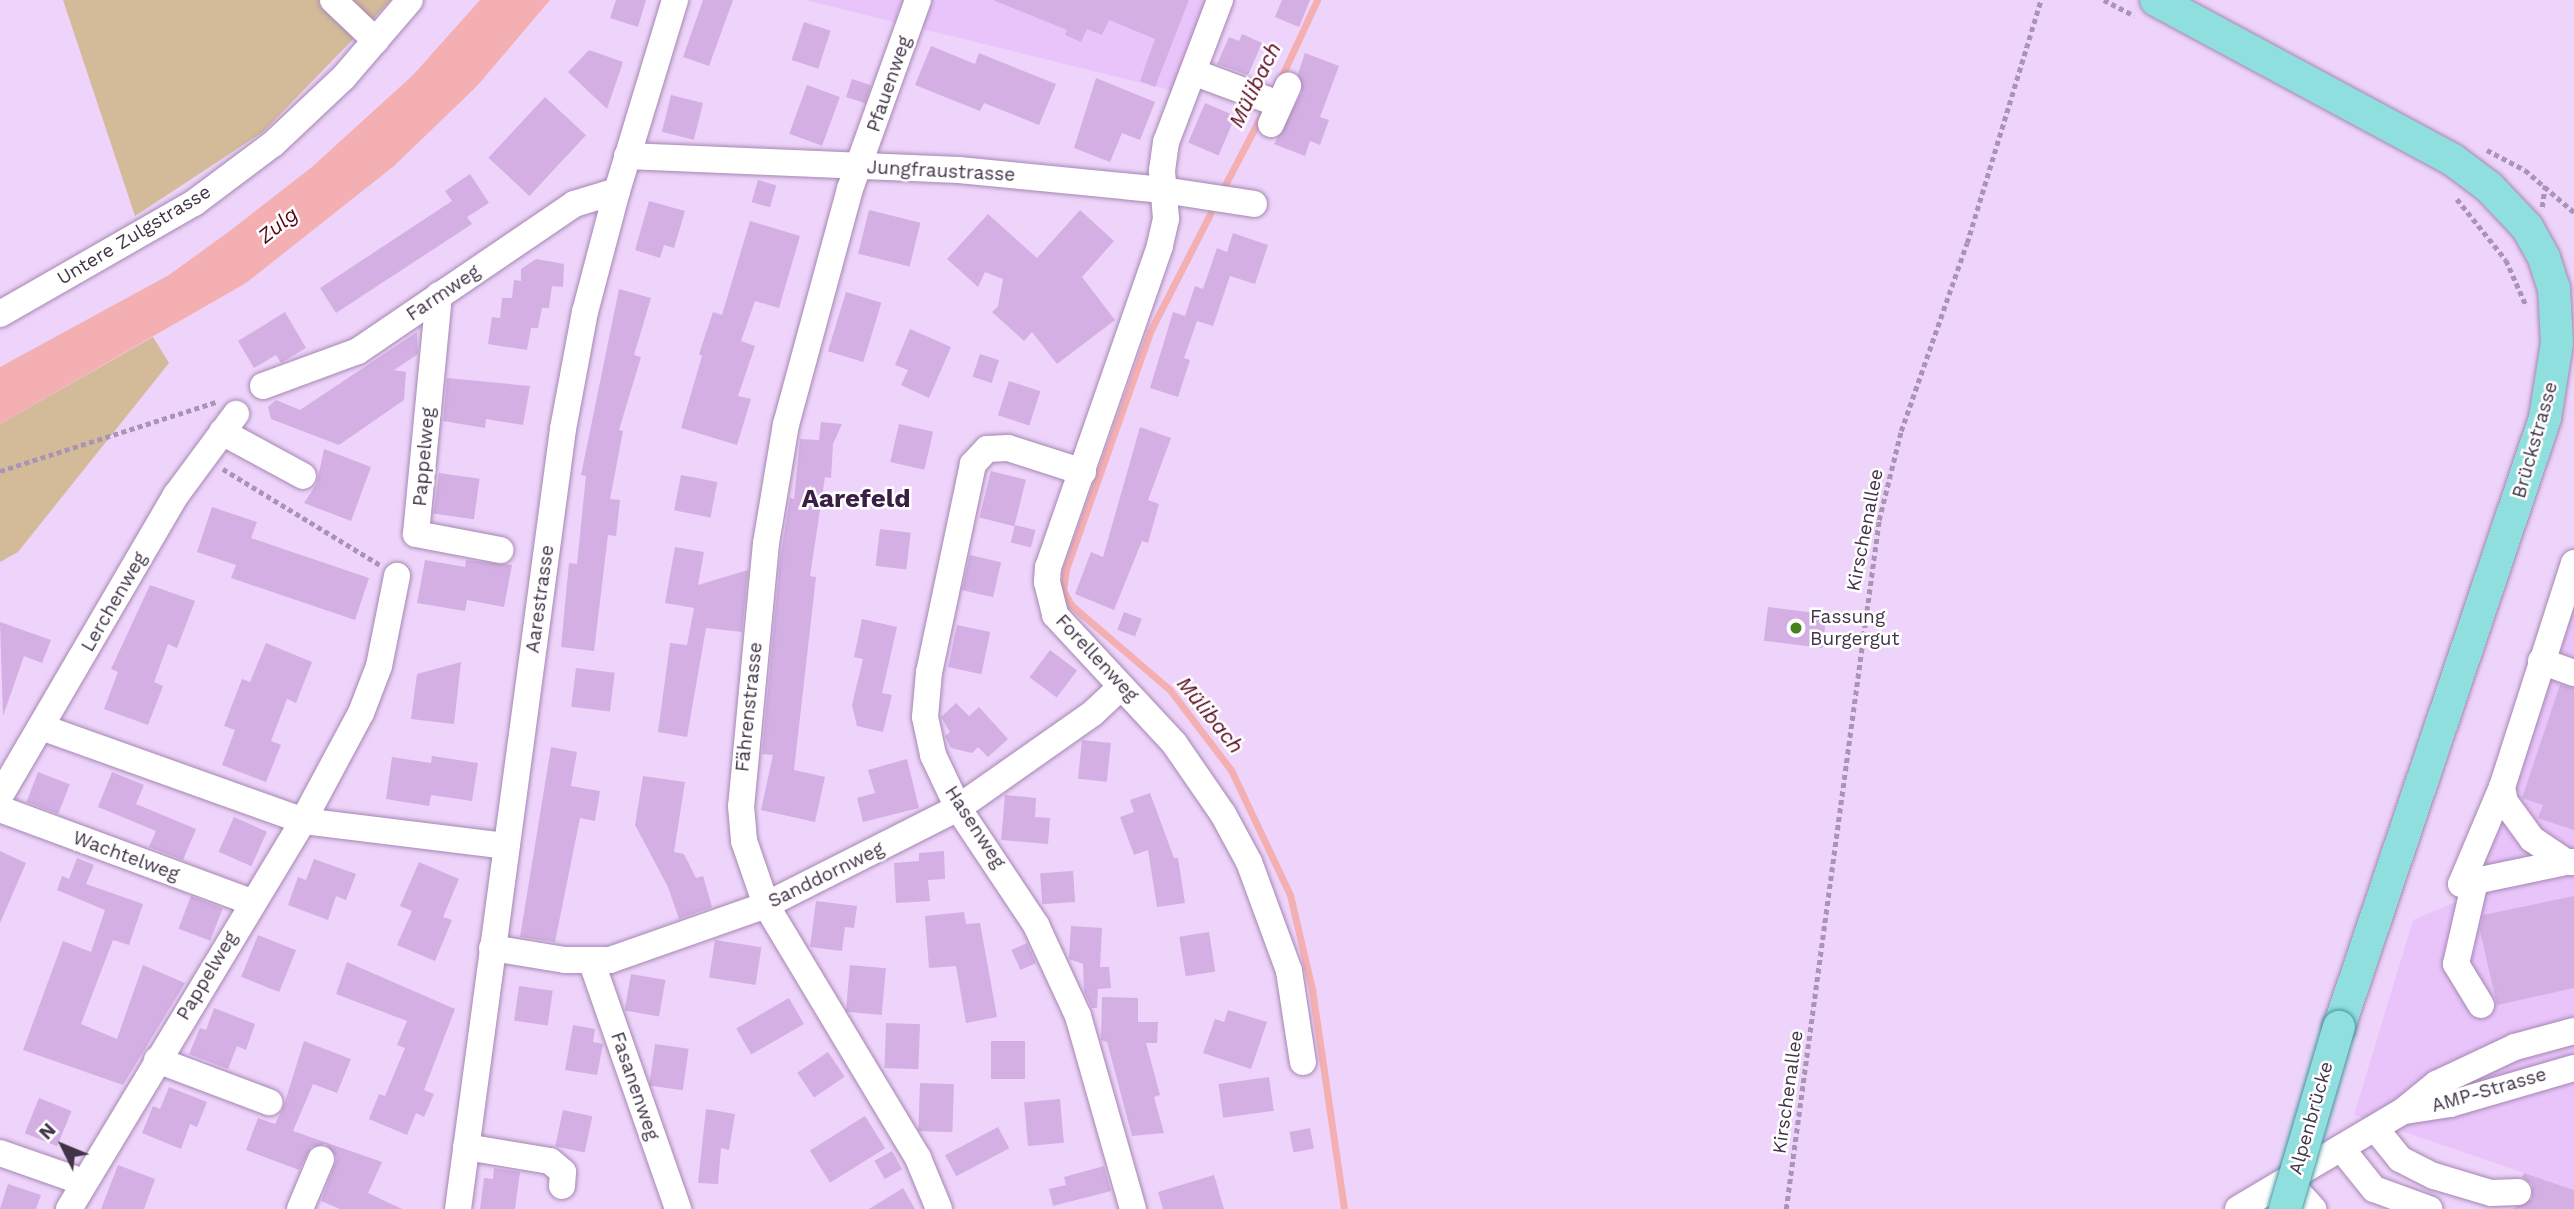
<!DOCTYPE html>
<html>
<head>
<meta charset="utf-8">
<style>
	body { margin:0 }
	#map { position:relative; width:2574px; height:1209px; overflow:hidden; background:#eed4fa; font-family:"Work Sans",sans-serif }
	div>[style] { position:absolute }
	.built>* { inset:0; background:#e9c4fa }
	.green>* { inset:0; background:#d3ba99 }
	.water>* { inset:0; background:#f4afb3 }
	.stream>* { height:7px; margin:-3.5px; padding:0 3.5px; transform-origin:3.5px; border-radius:3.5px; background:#f4afb3 }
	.building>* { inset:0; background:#d3afe3; transform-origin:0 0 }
	.path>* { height:4.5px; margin-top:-2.25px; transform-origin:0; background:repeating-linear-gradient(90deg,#a994b3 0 5px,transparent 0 8.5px) }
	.roads { filter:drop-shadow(0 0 2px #a587b3) drop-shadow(0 0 2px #a587b3) }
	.minor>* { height:26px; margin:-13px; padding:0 13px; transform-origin:13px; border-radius:13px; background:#fff }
	.major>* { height:32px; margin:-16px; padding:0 16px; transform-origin:16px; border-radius:16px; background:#8fdfdf }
	.bridges { filter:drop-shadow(0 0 2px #43959c) drop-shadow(0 0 2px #43959c) }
	.major-bridge>* { height:32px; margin:-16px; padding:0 16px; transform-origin:16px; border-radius:16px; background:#8fdfdf }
	.dots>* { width:19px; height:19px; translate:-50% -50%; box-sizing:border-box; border:4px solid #fff; border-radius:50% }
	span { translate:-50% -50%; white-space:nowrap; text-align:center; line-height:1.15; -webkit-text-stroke:5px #fff; paint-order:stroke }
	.street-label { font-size:19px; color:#413447 }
	.poi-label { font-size:19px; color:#413447 }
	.left { translate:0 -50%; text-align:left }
	.water-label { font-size:21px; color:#59071b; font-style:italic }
	.district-label { font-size:26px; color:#3a1f45; font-weight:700 }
	.north { position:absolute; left:28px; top:1111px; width:70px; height:70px; -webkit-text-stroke:5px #fff; paint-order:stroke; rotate:313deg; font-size:19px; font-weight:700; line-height:28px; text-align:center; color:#413447 }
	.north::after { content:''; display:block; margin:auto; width:24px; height:32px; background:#413447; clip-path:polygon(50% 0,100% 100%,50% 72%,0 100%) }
</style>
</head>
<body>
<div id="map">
	<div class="built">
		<div style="clip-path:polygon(805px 0,1220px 0,1186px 94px)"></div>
		<div style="clip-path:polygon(2574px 567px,2574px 1190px,2354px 1115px,2413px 920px,2458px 901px)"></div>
	</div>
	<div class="green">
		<div style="clip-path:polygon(63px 0,391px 0,263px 132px,135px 216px)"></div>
		<div style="clip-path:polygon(153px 337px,169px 363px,18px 552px,0 562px,0 424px)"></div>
	</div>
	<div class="water">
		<div style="clip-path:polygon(480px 0,550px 0,478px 85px,394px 166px,246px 283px,0 424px,0 367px,169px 275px,231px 230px,312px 167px,413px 75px)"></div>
	</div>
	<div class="stream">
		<div style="left:1279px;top:82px;width:90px;rotate:-65.1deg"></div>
		<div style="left:1225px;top:185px;width:80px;rotate:-62.5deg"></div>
		<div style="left:1210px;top:214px;width:132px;rotate:117deg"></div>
		<div style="left:1150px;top:332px;width:251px;rotate:109.5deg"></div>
		<div style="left:1066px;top:569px;width:21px;rotate:98deg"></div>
		<div style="left:1063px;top:590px;width:17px;rotate:62deg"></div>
		<div style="left:1071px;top:605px;width:130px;rotate:40.6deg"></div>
		<div style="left:1170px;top:690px;width:101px;rotate:52.7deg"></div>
		<div style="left:1231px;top:770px;width:138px;rotate:64.7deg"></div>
		<div style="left:1290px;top:895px;width:97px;rotate:76.8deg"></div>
		<div style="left:1312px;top:989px;width:222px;rotate:81.7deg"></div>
	</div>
	<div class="building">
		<div style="clip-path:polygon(616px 0,646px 0,638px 27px,610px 18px)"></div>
		<div style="clip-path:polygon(703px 0,733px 0,709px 66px,683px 57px)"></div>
		<div style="clip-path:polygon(993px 0,1189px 0,1155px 87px,1140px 81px,1155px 39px,1109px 20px,1102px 35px,1087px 29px,1081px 42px,1065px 35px,1067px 30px)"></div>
		<div style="clip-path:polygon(1282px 0,1310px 0,1299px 27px,1275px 17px)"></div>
		<div style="left:804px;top:22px;width:28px;height:40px;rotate:18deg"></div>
		<div style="clip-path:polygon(1242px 34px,1262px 43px,1248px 75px,1217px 64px,1229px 37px,1239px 41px)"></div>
		<div style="clip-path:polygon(931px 46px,975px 64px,979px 53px,1056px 84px,1039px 125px,984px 103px,980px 111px,915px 85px)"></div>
		<div style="clip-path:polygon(589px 50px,623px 62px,607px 109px,568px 72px)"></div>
		<div style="clip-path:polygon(1305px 53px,1339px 66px,1320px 117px,1329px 120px,1320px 145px,1310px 141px,1305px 156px,1274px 144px,1302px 92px,1298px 74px)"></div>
		<div style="clip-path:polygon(1096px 78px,1155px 102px,1140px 140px,1122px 133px,1110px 162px,1074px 148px)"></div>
		<div style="left:852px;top:79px;width:20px;height:19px;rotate:18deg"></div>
		<div style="left:807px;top:85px;width:35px;height:52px;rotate:20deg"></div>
		<div style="left:671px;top:95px;width:33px;height:38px;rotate:14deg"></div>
		<div style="left:545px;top:97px;width:56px;height:83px;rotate:43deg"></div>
		<div style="left:1205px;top:103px;width:33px;height:43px;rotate:23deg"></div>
		<div style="clip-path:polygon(470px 174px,489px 203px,467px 217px,472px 224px,336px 313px,320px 288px,452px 201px,445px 191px)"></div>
		<div style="left:758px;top:180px;width:19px;height:23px;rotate:16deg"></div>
		<div style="clip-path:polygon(649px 201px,685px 211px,674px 248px,664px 245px,660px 258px,635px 250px)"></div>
		<div style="left:869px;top:210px;width:53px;height:45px;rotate:14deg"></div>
		<div style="clip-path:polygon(1080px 210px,1114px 241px,1082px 277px,1115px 320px,1057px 364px,1032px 332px,1024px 341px,992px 312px,998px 306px,1003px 279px,985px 272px,978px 287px,947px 259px,988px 214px,1037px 258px)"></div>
		<div style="clip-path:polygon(750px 221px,800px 236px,779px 308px,755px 301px,741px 341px,755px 346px,738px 396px,751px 399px,737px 445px,681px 428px,702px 356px,699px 354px,713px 312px,722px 315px)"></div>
		<div style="clip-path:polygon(1233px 233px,1268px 245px,1255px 284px,1230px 276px,1213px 326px,1197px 321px,1184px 358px,1190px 360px,1178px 397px,1150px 388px,1173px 312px,1185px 316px,1195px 286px,1203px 289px,1217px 248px,1227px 252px)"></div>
		<div style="clip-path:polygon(536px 259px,564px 264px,563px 287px,552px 286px,549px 308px,542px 308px,538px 328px,531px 328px,527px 350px,488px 344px,492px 317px,500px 318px,502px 298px,512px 298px,514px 280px,521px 281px,521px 269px)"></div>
		<div style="clip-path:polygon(619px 289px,651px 298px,634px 355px,641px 357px,619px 430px,623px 431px,610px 499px,620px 500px,616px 536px,608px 535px,594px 651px,561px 647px,569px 563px,577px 564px,586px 476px,581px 475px)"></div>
		<div style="left:846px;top:292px;width:37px;height:62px;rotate:17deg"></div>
		<div style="clip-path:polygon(285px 312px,306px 348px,281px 363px,276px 355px,254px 368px,238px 341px)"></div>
		<div style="clip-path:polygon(910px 329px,951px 347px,929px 398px,901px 385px,908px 370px,895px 365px)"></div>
		<div style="clip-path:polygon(417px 332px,418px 354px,394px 370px,406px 372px,404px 400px,339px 445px,271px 419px,268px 407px,276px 400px,300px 410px)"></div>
		<div style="left:980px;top:354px;width:20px;height:24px;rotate:18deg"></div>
		<div style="clip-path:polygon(447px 378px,530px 386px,523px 425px,486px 419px,485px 428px,443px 421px)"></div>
		<div style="left:1009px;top:381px;width:33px;height:36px;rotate:18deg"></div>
		<div style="clip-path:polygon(821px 422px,842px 424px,833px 444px,831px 478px,825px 477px,810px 576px,816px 577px,794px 770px,825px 777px,815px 822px,761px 810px,773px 755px,762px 754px,780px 560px,790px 498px,794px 499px,800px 439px,819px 440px)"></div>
		<div style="left:899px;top:424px;width:35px;height:39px;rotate:13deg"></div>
		<div style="clip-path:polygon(1140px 427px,1171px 438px,1148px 500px,1159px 504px,1148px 543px,1142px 541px,1114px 610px,1075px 594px,1091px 552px,1103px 557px)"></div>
		<div style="clip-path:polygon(324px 449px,371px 467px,351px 521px,304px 503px,317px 483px)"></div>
		<div style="left:991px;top:471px;width:36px;height:48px;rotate:14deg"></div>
		<div style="left:439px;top:473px;width:41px;height:41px;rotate:8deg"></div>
		<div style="left:681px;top:475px;width:37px;height:36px;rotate:11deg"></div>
		<div style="clip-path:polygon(212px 507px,257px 522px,251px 538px,369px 578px,355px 620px,231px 578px,236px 565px,197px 552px)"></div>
		<div style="left:1015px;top:525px;width:21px;height:18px;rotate:14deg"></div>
		<div style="left:880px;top:529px;width:31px;height:37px;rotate:7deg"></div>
		<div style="clip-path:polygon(675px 547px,704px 552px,698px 585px,748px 570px,742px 632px,706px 628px,687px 737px,658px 732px,670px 643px,687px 645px,694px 608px,665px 603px)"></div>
		<div style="left:970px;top:555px;width:32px;height:36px;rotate:13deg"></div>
		<div style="clip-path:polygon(425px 560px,465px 567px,466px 560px,512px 565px,504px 607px,467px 600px,465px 611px,417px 603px)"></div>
		<div style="clip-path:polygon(150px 585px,195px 601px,177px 648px,168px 644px,154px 682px,163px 686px,148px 725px,104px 709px,118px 672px,111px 669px)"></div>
		<div style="left:1768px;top:607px;width:59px;height:34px;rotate:7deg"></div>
		<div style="left:1124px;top:612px;width:19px;height:19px;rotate:21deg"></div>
		<div style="clip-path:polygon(862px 619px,897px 627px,882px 693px,892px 695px,883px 732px,857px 726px,852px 705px,863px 659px,854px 657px)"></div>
		<div style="clip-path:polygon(0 622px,51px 640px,42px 663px,24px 656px,3px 716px)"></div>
		<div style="left:957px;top:625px;width:34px;height:43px;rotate:12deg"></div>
		<div style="clip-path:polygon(266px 643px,312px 662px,296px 703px,287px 699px,271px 741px,281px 745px,266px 782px,222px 765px,235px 730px,224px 726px,242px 679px,250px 682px)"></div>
		<div style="left:1050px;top:650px;width:34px;height:34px;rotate:37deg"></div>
		<div style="clip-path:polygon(461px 662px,454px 724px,411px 719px,417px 674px)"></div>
		<div style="left:576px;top:668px;width:39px;height:39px;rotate:7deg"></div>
		<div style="clip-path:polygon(2560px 685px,2574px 688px,2574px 830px,2538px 818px,2543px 805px,2522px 798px)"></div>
		<div style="clip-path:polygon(956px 703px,969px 716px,979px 707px,1008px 739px,988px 757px,978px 747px,972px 753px,951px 748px,945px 736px,950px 732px,941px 717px)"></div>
		<div style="left:1082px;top:740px;width:29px;height:39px;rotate:6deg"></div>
		<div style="clip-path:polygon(551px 747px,577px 752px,571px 786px,600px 791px,595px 821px,580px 818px,555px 942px,520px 937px)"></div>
		<div style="clip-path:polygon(432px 756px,478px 763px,472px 801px,431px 795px,429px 806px,386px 799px,392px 757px,431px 763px)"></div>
		<div style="clip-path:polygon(907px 759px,919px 808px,863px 822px,857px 798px,875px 793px,868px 770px)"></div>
		<div style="left:38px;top:772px;width:34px;height:32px;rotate:21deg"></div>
		<div style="clip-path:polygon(112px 772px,144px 785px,136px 804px,196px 829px,183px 860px,149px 847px,156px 831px,98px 807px)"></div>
		<div style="clip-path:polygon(643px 776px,685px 782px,674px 852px,684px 854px,696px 878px,703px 876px,712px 907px,679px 919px,668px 887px,635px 825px)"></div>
		<div style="clip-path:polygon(1150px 793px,1174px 858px,1178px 858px,1185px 903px,1157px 907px,1148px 850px,1134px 855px,1120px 817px,1134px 812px,1130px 800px)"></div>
		<div style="clip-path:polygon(1005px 795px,1036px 798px,1035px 817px,1050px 818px,1048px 844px,1001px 840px)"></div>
		<div style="left:234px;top:817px;width:36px;height:38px;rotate:24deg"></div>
		<div style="clip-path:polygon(0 851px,26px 863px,0 923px)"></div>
		<div style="clip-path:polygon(944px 851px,945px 879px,928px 880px,930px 901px,896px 903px,894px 863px,919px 861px,919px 853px)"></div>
		<div style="clip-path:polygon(77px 858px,94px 865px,86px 884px,143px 904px,129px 945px,113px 940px,81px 1024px,117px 1039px,143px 965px,185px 983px,123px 1085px,23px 1050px,63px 941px,91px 952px,105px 910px,57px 890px,62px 876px,69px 879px)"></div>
		<div style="clip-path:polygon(314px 859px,356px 874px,346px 900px,336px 896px,328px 920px,288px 905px,298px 877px,306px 880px)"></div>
		<div style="clip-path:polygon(419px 862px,459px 879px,443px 917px,452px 920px,435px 961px,397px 945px,412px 911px,400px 906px)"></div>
		<div style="left:1073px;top:871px;width:31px;height:33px;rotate:86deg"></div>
		<div style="left:191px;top:896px;width:34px;height:35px;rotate:21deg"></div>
		<div style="clip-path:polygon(2574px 896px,2574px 988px,2497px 1005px,2480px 931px,2483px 915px)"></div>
		<div style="clip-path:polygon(816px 901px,857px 906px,854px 928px,845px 927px,842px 951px,810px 947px)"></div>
		<div style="clip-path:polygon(964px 912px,966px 924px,980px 923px,997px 1017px,966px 1023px,956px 966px,929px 968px,925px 916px)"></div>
		<div style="clip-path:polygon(1071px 926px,1102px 928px,1100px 967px,1109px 967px,1111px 988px,1098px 989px,1097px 1008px,1092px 1008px,1084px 992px,1083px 964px,1069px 959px)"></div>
		<div style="left:1209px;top:932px;width:40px;height:30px;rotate:81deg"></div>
		<div style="left:258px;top:935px;width:41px;height:45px;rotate:22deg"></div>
		<div style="left:715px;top:940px;width:47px;height:38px;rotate:9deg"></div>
		<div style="left:1027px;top:943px;width:22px;height:17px;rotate:66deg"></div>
		<div style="clip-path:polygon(347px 962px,455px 1009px,424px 1090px,434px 1094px,424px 1117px,416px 1113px,407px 1135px,369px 1119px,379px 1094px,385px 1096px,405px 1048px,397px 1045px,407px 1021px,336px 994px)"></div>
		<div style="left:850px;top:965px;width:36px;height:47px;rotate:5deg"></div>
		<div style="left:631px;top:974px;width:35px;height:37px;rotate:10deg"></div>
		<div style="left:519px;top:986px;width:34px;height:35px;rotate:8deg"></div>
		<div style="clip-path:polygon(1102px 997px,1138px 998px,1138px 1022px,1158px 1022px,1157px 1043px,1146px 1043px,1160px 1095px,1154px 1097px,1164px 1133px,1132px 1136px,1107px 1042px,1101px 1040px)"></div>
		<div style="left:789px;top:998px;width:30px;height:61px;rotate:60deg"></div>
		<div style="clip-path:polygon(214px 1008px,255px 1024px,246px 1050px,237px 1046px,228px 1069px,189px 1054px,200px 1028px,206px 1030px)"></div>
		<div style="clip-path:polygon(1228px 1010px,1267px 1022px,1251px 1069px,1203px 1053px,1215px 1019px,1224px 1022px)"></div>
		<div style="left:886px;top:1023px;width:34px;height:45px;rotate:2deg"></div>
		<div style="clip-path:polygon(573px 1025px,595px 1029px,593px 1042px,603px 1044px,597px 1075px,565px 1070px)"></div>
		<div style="clip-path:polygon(304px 1041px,351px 1059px,337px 1093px,313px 1084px,293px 1131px,382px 1162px,368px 1193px,402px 1209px,340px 1209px,321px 1201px,337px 1158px,326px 1144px,311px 1147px,299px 1170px,246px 1150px,258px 1118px,275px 1124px,283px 1108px)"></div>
		<div style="left:991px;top:1041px;width:34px;height:38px"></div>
		<div style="left:655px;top:1044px;width:34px;height:42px;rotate:8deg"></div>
		<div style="left:828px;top:1052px;width:30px;height:37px;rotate:56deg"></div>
		<div style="left:1269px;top:1077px;width:34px;height:51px;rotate:82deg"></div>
		<div style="left:920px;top:1083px;width:34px;height:48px;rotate:2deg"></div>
		<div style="clip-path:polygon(169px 1087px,207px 1102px,197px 1127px,190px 1124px,181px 1149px,142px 1133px,153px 1106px,160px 1109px)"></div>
		<div style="left:39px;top:1098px;width:35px;height:38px;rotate:22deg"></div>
		<div style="left:1060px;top:1099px;width:44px;height:36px;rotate:85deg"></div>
		<div style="clip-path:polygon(706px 1109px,735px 1114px,729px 1150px,721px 1148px,718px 1184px,698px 1183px)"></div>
		<div style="left:563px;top:1110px;width:30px;height:37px;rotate:12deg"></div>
		<div style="left:865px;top:1116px;width:38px;height:65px;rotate:58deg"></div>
		<div style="left:998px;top:1127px;width:24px;height:60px;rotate:62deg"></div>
		<div style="left:1310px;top:1128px;width:21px;height:21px;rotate:79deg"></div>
		<div style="left:892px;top:1151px;width:21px;height:20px;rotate:61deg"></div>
		<div style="clip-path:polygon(118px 1165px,155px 1179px,144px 1209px,101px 1209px)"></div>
		<div style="clip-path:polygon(1104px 1166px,1111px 1191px,1053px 1206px,1049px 1189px,1066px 1185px,1064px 1177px)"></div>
		<div style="clip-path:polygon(494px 1168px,520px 1172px,515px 1209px,480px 1209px,484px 1178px,493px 1179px)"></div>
		<div style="clip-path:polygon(2524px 1173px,2574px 1190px,2574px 1209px,2512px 1209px,2532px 1199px,2532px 1184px,2522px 1177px)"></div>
		<div style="clip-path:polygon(1214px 1175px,1224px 1209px,1163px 1209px,1158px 1192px)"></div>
		<div style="clip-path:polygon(8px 1184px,41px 1195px,36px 1209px,0 1209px)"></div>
		<div style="clip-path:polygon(903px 1188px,915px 1209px,869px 1209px)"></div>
	</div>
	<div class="path">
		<div style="left:2104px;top:0;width:34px;rotate:27deg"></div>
		<div style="left:2487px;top:150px;width:43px;rotate:27.8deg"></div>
		<div style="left:2525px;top:170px;width:65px;rotate:40.6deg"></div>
		<div style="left:2457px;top:199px;width:78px;rotate:51.2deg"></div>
		<div style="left:2506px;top:260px;width:49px;rotate:66deg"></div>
		<div style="left:2542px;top:207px;width:22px;rotate:-82deg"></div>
		<div style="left:223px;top:469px;width:184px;rotate:31.4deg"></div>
		<div style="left:0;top:471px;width:227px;rotate:-17.7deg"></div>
		<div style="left:1786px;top:1209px;width:695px;rotate:-82.31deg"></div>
		<div style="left:1879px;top:520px;width:92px;rotate:-76.1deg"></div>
		<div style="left:1901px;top:431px;width:199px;rotate:-70.7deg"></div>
		<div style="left:1967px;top:243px;width:254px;rotate:-73.1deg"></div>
	</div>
	<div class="roads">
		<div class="minor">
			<div style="left:333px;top:0;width:59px;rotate:43.6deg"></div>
			<div style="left:918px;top:0;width:201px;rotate:109.8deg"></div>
			<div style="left:850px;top:189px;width:244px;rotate:105.2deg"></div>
			<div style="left:786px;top:424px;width:121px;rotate:99.5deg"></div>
			<div style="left:766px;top:543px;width:264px;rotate:95.4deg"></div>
			<div style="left:741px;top:806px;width:35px;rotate:85deg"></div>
			<div style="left:744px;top:841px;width:68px;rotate:71deg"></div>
			<div style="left:766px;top:905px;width:295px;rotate:59deg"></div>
			<div style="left:918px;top:1158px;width:55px;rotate:67.6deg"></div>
			<div style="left:1220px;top:0;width:152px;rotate:110.8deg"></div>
			<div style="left:1166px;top:142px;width:29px;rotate:98deg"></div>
			<div style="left:1162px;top:171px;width:48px;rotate:85.2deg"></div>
			<div style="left:1166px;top:219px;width:28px;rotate:103deg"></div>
			<div style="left:1160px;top:246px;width:340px;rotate:109.2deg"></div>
			<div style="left:1048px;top:567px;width:15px;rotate:94deg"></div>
			<div style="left:1047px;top:582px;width:34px;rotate:76deg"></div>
			<div style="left:1055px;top:615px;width:175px;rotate:47.1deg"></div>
			<div style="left:1174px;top:743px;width:86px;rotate:55.4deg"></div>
			<div style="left:1223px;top:814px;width:55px;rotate:61.6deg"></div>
			<div style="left:1249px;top:862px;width:116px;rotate:69.8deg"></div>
			<div style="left:1289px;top:971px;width:92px;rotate:81.3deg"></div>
			<div style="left:1193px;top:72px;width:92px;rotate:20.4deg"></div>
			<div style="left:1271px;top:124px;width:42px;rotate:-65.9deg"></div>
			<div style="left:627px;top:156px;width:332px;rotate:2.4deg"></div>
			<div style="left:959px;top:170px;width:205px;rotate:5.6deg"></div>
			<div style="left:1163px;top:190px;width:92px;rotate:8.7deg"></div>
			<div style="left:439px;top:295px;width:240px;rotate:95.5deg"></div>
			<div style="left:416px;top:534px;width:86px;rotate:10.8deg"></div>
			<div style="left:0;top:314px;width:224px;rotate:-29.8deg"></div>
			<div style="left:194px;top:203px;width:99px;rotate:-36.8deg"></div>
			<div style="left:273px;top:144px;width:98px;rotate:-43.3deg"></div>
			<div style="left:344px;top:77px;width:101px;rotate:-49.4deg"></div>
			<div style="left:263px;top:386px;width:101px;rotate:-20.2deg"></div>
			<div style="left:358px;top:351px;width:261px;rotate:-34.2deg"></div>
			<div style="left:574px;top:204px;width:45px;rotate:-16.8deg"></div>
			<div style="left:222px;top:432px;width:92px;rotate:28.5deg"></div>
			<div style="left:1083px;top:472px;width:79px;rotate:-162.3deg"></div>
			<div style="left:1008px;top:448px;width:21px;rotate:177deg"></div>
			<div style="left:987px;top:449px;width:21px;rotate:133deg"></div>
			<div style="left:973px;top:464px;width:213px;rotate:101.9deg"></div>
			<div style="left:929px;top:672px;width:45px;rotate:95.1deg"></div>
			<div style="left:925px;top:717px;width:39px;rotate:78deg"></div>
			<div style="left:933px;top:755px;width:59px;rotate:64.7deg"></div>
			<div style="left:958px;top:808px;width:141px;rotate:56.3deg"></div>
			<div style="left:1036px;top:925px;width:100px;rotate:65.2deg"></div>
			<div style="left:1078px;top:1016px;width:201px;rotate:74.1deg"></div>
			<div style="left:2574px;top:563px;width:235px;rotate:107.8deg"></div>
			<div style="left:2502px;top:787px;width:15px;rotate:79deg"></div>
			<div style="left:2505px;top:802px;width:46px;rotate:53.9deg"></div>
			<div style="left:2532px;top:839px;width:41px;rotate:34.1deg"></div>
			<div style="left:2566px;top:862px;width:8px"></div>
			<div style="left:2541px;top:661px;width:35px;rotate:20deg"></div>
			<div style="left:41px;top:727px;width:278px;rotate:19.7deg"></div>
			<div style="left:303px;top:821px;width:205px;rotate:7deg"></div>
			<div style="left:2502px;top:787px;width:105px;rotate:112.9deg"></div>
			<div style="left:2461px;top:884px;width:107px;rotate:-11.8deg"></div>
			<div style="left:0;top:796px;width:349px;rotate:-59.7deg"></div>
			<div style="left:176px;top:495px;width:101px;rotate:-53.5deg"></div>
			<div style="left:0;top:809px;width:269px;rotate:20.3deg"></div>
			<div style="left:2475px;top:881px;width:85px;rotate:102.9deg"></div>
			<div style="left:2456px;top:964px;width:48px;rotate:58.6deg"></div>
			<div style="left:492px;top:948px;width:74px;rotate:9.3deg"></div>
			<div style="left:565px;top:960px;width:45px"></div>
			<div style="left:610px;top:960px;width:165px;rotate:-19.4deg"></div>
			<div style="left:766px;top:905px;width:215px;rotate:-26.8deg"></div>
			<div style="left:958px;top:808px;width:165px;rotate:-35.1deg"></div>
			<div style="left:1093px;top:713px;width:38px;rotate:-43deg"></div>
			<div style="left:592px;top:963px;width:261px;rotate:70.7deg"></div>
			<div style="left:157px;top:1060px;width:120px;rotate:20.6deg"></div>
			<div style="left:2405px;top:1111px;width:46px;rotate:-8.8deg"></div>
			<div style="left:2450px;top:1104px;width:129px;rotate:-16.2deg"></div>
			<div style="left:2375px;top:1128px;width:40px;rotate:51deg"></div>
			<div style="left:2400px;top:1159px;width:38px;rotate:27deg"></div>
			<div style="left:2434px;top:1176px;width:59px;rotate:16.6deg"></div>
			<div style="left:2491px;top:1193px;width:27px;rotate:-2deg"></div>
			<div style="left:466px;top:1147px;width:85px;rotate:9.5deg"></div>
			<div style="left:550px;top:1161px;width:17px;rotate:40deg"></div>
			<div style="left:563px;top:1172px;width:14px;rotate:94deg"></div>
			<div style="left:2341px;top:1148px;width:53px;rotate:51.2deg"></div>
			<div style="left:2374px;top:1189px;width:59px;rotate:20deg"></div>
			<div style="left:0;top:1153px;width:88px;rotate:19.3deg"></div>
			<div style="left:2288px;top:1181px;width:38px;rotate:48deg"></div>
			<div style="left:69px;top:1209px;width:453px;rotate:-58.9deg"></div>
			<div style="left:303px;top:821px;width:123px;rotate:-61.8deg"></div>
			<div style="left:361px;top:713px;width:50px;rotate:-69deg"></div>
			<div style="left:379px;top:666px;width:92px;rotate:-78.7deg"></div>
			<div style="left:300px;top:1209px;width:54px;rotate:-67.2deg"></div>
			<div style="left:458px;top:1209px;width:787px;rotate:-82.33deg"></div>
			<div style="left:563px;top:429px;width:119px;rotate:-79.4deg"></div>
			<div style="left:585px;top:312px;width:125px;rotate:-75.2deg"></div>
			<div style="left:617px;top:191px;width:200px;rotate:-73.1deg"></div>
			<div style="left:2238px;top:1209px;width:192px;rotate:-30.7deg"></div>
			<div style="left:2403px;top:1111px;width:43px;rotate:-39.3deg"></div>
			<div style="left:2436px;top:1084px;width:87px;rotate:-25.1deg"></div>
			<div style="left:2515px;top:1047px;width:61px;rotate:-15.2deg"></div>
		</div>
		<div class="major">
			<div style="left:2156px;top:0;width:337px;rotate:28.3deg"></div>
			<div style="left:2453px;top:160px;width:45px;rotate:36.9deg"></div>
			<div style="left:2489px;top:187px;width:55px;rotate:46.5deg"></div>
			<div style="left:2527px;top:227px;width:35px;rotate:61deg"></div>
			<div style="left:2544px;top:258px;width:32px;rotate:72deg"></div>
			<div style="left:2554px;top:288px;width:55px;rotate:86.9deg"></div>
			<div style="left:2557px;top:343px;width:76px;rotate:99.1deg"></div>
			<div style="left:2545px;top:418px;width:643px;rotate:108.69deg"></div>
		</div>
	</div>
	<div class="bridges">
		<div class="major-bridge">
			<div style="left:2285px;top:1209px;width:190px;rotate:-73.5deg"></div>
		</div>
	</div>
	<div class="dots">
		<div style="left:1796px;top:628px;background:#47811c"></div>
	</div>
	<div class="street-label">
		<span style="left:889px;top:84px;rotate:-71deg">Pfauenweg</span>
		<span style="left:941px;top:171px;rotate:3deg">Jungfraustrasse</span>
		<span style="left:134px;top:235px;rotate:-31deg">Untere Zulgstrasse</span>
		<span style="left:443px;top:293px;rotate:-34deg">Farmweg</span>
		<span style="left:2535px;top:440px;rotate:-74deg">Brückstrasse</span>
		<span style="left:424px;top:457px;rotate:-85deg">Pappelweg</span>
		<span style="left:1865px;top:530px;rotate:-79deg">Kirschenallee</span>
		<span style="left:540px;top:599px;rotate:-82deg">Aarestrasse</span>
		<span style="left:114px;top:602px;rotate:-60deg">Lerchenweg</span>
		<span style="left:1097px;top:658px;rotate:47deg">Forellenweg</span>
		<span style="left:749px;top:707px;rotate:-84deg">Fährenstrasse</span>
		<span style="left:975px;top:827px;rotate:57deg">Hasenweg</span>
		<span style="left:126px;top:856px;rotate:20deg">Wachtelweg</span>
		<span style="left:826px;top:875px;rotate:-26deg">Sanddornweg</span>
		<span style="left:207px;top:976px;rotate:-59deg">Pappelweg</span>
		<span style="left:635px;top:1086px;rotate:71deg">Fasanenweg</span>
		<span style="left:2489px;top:1090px;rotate:-16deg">AMP-Strasse</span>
		<span style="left:1788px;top:1092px;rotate:-82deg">Kirschenallee</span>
		<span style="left:2311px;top:1118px;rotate:-74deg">Alpenbrücke</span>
	</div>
	<div class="poi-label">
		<span class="left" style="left:1810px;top:628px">Fassung<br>Burgergut</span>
	</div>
	<div class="water-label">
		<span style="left:1255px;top:85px;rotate:-64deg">Mülibach</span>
		<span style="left:278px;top:225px;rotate:-39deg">Zulg</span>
		<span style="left:1210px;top:715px;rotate:51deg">Mülibach</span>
	</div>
	<div class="district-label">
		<span style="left:856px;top:499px">Aarefeld</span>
	</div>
	<div class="north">N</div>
</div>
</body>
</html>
